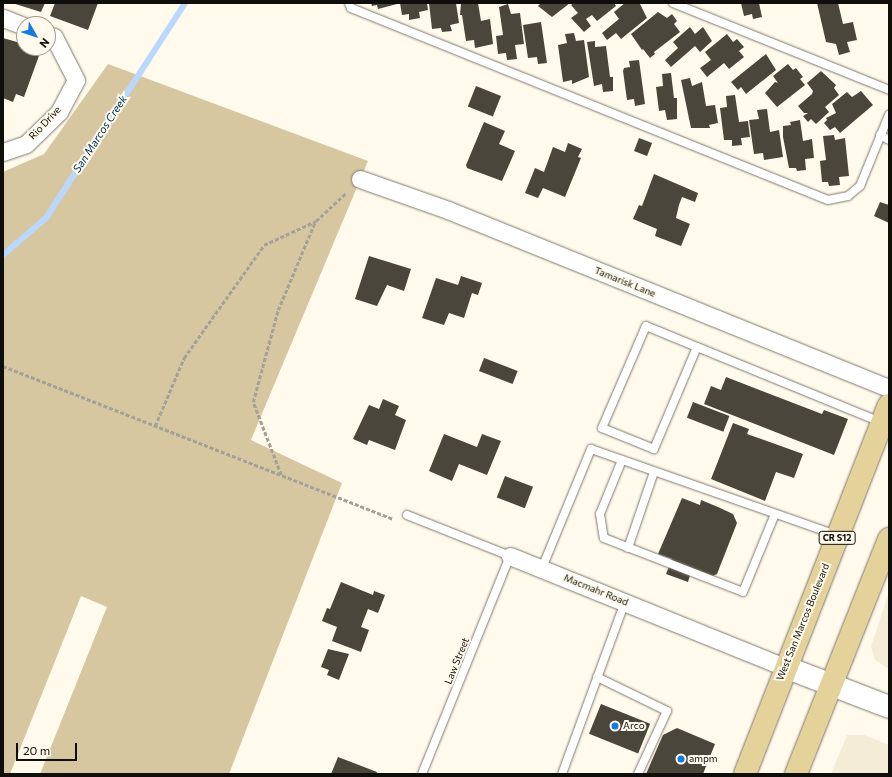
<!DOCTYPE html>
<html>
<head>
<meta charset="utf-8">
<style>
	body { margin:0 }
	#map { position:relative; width:892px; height:777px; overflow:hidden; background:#fffaeb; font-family:Commissioner,sans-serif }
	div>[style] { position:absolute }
	.built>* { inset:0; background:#f4ecd7 }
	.green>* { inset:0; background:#d6c7a0 }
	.stream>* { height:6px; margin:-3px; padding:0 3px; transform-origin:3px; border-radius:3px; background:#bad8fe }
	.building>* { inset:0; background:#4b463b; transform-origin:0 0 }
	.path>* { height:2.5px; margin-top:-1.25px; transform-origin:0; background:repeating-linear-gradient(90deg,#a5a197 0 4px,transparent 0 6px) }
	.roads { filter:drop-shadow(0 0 1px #7e796d) drop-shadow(0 0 1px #7e796d) }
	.service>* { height:8px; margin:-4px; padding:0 4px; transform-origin:4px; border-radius:4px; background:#fff }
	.minor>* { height:17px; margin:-8.5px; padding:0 8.5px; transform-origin:8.5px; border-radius:8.5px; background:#fff }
	.secondary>* { height:22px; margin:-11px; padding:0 11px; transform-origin:11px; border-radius:11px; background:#fff }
	.primary>* { height:22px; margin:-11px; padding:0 11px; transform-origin:11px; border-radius:11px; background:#e5d19a }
	.dots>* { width:11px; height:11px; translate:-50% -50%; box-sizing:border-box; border:2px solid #fffaeb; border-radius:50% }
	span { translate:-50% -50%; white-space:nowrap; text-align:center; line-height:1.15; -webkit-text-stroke:4px #fffaeb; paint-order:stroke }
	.shield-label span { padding:1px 3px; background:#fffaeb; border:1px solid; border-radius:3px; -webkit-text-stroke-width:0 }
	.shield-label { font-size:9px; color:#100e0a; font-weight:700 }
	.street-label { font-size:10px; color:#100e0a }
	.poi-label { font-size:10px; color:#100e0a }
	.left { translate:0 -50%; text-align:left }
	.water-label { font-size:11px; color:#01366c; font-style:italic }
	.frame { position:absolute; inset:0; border:4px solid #100e0a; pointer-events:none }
	.north { position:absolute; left:16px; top:16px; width:40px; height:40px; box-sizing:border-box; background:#fffaeb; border:1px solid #9f9c91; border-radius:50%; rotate:129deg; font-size:11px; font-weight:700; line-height:16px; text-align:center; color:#100e0a }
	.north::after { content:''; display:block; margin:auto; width:14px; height:18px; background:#137ae2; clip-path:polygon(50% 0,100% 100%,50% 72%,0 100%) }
	.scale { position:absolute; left:16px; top:743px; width:61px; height:18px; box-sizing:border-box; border:2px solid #100e0a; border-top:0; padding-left:5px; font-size:12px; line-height:14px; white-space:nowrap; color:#100e0a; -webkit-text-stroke:3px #fffaeb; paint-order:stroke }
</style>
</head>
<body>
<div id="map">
	<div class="built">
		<div style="clip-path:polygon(889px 591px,889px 669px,875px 660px,871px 647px)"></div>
		<div style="clip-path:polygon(847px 735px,864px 735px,889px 745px,889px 774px,831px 774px)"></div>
	</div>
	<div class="green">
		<div style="clip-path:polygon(108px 64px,368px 161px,251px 440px,342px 483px,229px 774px,40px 774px,107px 607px,81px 596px,10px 774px,3px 774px,3px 172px,44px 154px)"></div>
	</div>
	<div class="stream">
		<div style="left:3px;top:255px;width:57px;rotate:-40.7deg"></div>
		<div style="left:46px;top:218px;width:256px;rotate:-57.1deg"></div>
	</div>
	<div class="building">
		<div style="clip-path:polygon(12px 3px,45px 3px,41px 12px)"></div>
		<div style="clip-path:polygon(55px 3px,98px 3px,88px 30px,50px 16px)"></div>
		<div style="clip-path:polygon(371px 3px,397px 3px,397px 4px,378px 9px,377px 5px,372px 6px)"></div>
		<div style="clip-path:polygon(400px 3px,427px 3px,428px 10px,419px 12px,420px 18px,409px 20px,409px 14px,402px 15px)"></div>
		<div style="clip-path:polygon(429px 3px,456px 3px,459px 23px,450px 25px,452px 31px,442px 32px,441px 28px,432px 29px)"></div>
		<div style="clip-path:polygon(461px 3px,478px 3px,481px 21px,490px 19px,493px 44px,475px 48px,474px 40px,466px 41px,462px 15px,460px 15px)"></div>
		<div style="clip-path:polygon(541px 3px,570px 3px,552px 17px,538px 6px)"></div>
		<div style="clip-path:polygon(574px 3px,614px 3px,616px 6px,597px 21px,592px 15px,586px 19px,591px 26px,584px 32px,571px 18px,578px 13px,571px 5px)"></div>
		<div style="clip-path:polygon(625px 3px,640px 4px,647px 18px,621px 39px,616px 33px,607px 40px,602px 33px,619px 19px,614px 12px)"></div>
		<div style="clip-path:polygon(741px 3px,759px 3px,762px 17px,753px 19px,752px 14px,744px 16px)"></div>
		<div style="clip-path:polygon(817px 3px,838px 3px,843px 24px,853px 22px,857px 40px,847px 42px,850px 52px,839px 55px,836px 44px,826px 42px)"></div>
		<div style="clip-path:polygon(508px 4px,511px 14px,520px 13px,524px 44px,515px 45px,517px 59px,507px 60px,506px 53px,498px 54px,496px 36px,503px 35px,499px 7px)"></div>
		<div style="clip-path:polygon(658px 12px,667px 18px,672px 14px,677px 21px,674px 24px,680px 32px,654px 52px,655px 54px,650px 58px,643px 49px,642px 50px,631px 34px)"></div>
		<div style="clip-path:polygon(541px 22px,547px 63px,538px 64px,537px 57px,528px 58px,523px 25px)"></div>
		<div style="clip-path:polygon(690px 27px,695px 34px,703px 27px,712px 41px,700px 52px,695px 46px,671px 67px,665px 60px,678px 48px,673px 42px)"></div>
		<div style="clip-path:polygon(574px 33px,576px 41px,584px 40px,589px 77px,572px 84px,572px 80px,563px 82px,558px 45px,567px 43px,565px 34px)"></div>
		<div style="clip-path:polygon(727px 34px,733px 42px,737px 39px,744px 47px,739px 51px,744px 57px,729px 69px,724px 63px,707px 77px,700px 68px,711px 60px,705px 52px)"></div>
		<div style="clip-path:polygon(3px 38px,24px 44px,24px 48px,32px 48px,40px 53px,24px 97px,16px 94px,13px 102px,3px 98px)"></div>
		<div style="clip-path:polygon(595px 41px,595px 47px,606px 46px,610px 77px,613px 77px,613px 91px,603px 92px,602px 84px,594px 86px,587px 42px)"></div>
		<div style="clip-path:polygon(766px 54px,776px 70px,746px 94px,741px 87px,738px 90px,731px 82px)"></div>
		<div style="clip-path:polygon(639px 60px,645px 104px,635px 106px,634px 99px,627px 100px,623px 71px,624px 68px,630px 67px,629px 61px)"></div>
		<div style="clip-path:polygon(788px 64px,793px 70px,796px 68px,803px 77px,800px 79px,805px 85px,777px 107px,765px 93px,775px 82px,778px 83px,773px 76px)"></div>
		<div style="clip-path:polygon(821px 71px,836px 85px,834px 88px,839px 95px,825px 107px,829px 112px,816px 124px,811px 119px,808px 122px,803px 116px,808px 113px,804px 113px,798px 106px,812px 94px,813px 91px,807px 83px)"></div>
		<div style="clip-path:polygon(671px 73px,674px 98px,677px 98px,677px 119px,667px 120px,665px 110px,659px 111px,656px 87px,663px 86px,662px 74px)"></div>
		<div style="clip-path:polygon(690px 78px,692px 86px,702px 82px,706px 106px,715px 105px,718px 123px,709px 125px,710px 128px,691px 128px,681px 80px)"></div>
		<div style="left:476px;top:86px;width:27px;height:22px;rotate:22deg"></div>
		<div style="clip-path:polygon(861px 91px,873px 105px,840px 133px,835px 127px,830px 130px,824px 123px,827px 120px,826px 118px,836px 113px,832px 104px,847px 92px,852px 97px)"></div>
		<div style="clip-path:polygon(735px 95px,739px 122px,748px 121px,750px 137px,741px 138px,742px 145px,732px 146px,732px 140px,724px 140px,720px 108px,727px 107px,726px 96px)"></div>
		<div style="clip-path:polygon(767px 109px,770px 132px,779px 130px,783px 157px,764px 160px,763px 153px,754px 154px,749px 120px,759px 119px,757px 110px)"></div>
		<div style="clip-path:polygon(800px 120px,803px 141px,812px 139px,814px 158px,805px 159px,806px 170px,797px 171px,796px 168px,789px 168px,783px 137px,783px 126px,791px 125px,790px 122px)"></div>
		<div style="clip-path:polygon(484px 122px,505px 131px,499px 144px,515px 151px,502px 181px,467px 168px,466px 165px)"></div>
		<div style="clip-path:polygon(834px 135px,835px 140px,845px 138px,849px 176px,839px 177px,840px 185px,829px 186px,828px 182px,822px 182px,820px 161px,826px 160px,823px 136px)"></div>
		<div style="left:639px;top:138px;width:14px;height:14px;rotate:21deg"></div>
		<div style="clip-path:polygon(568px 143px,582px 149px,578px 157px,581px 158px,565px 197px,543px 188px,538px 198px,525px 193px,535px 168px,544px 172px,553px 147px,565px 152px)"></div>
		<div style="clip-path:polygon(654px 174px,698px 193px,695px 202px,682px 197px,679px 205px,676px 218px,690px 224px,681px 246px,655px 236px,657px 229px,633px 219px,639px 205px,642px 206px)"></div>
		<div style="clip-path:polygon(880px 202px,889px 205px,889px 223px,874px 216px)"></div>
		<div style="clip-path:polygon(369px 256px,411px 269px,404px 291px,387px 285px,377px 306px,355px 299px)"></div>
		<div style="clip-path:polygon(461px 276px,482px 283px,478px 295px,472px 293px,464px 318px,449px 313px,444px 325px,422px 318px,436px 278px,458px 285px)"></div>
		<div style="left:484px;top:358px;width:36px;height:14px;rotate:21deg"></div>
		<div style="clip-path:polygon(726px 377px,822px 414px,824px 410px,848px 419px,834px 455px,704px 404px,711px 386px,721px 390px)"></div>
		<div style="clip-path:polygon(383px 399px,399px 406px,395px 415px,406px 420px,395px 450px,369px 440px,367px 445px,353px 439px,369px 405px,379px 409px)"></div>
		<div style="left:693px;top:402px;width:39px;height:17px;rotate:21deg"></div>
		<div style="clip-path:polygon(733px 423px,749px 429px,747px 434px,803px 454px,794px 478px,776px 472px,765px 501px,711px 479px)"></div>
		<div style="clip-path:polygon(444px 434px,477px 447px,482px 434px,501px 441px,487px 475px,459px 464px,452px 481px,429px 471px)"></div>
		<div style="left:505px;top:476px;width:30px;height:23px;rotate:21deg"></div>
		<div style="clip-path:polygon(682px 498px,700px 505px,701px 500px,718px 507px,733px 514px,737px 523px,717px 574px,708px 578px,691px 572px,688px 582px,666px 574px,672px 559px,658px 554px)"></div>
		<div style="clip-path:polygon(341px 582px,373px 595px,374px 591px,385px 595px,378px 613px,368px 609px,361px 627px,369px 630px,361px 652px,332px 641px,337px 627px,322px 621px,327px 608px,330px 609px)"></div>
		<div style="clip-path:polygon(328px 649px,349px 654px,339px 680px,327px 675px,329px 670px,321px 667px)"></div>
		<div style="left:601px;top:704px;width:53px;height:32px;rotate:22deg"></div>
		<div style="clip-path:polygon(677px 728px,715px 744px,703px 774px,646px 774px,663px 735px)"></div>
		<div style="clip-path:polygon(338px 757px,377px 772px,376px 774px,331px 774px)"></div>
	</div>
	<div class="path">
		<div style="left:3px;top:366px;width:419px;rotate:21.4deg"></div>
		<div style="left:155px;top:426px;width:74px;rotate:-66.9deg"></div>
		<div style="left:184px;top:358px;width:138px;rotate:-54.7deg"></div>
		<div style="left:264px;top:245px;width:57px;rotate:-24.8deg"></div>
		<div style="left:316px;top:221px;width:42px;rotate:-43.1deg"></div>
		<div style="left:281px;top:475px;width:78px;rotate:-111deg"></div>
		<div style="left:253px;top:402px;width:95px;rotate:-74.8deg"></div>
		<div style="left:278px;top:310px;width:95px;rotate:-67.2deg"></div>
	</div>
	<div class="roads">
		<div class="service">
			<div style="left:349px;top:3px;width:5px;rotate:68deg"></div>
			<div style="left:351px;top:8px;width:514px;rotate:21.93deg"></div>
			<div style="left:828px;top:200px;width:20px;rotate:-11deg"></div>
			<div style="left:848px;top:196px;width:16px;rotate:-40deg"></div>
			<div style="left:860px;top:186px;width:77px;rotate:-67.8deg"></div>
			<div style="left:673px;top:3px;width:233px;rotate:21.9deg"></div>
			<div style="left:880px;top:135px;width:10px;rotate:29deg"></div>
			<div style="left:697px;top:347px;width:111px;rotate:112.9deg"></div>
			<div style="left:654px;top:449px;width:56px;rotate:-158deg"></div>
			<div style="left:602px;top:428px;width:111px;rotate:-66.7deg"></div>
			<div style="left:646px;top:326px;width:55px;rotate:22.4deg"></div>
			<div style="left:697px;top:347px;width:199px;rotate:22.2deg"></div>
			<div style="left:622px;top:460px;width:58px;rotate:112.2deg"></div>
			<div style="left:600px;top:514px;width:24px;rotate:81deg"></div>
			<div style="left:604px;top:538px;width:149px;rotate:21.2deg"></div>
			<div style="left:743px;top:592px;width:84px;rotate:-67.7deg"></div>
			<div style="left:407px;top:515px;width:111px;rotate:21.7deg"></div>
			<div style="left:510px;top:556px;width:235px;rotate:112deg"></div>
			<div style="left:628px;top:548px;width:80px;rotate:-71.1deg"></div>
			<div style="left:542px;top:568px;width:129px;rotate:-67.6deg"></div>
			<div style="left:591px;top:449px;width:260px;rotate:19.3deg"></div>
			<div style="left:597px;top:677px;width:78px;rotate:25.9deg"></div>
			<div style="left:667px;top:711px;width:69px;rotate:114.7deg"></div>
			<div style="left:562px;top:774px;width:183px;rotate:-69.9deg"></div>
		</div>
		<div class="minor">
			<div style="left:3px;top:18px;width:22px;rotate:21deg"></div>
			<div style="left:3px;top:152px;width:24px;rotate:-19deg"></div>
			<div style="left:26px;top:144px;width:46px;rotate:-44.1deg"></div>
			<div style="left:59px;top:112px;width:36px;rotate:-62deg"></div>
			<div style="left:76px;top:80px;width:48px;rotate:-117.1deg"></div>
			<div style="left:54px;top:37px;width:6px;rotate:-162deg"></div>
			<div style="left:360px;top:179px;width:93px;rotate:19.4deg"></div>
			<div style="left:448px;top:210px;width:476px;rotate:22deg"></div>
			<div style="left:510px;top:556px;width:297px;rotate:22deg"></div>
		</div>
		<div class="secondary">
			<div style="left:785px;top:667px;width:111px;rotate:21deg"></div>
		</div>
		<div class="primary">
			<div style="left:745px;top:774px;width:396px;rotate:-68.7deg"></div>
			<div style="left:796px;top:774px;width:253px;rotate:-68.4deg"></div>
		</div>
	</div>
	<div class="dots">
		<div style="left:615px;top:726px;background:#137ae2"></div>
		<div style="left:681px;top:759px;background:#137ae2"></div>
	</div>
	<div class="shield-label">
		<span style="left:837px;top:538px">CR S12</span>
	</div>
	<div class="street-label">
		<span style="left:45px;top:123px;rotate:-47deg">Rio Drive</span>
		<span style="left:625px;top:282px;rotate:22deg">Tamarisk Lane</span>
		<span style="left:596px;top:590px;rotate:22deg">Macmahr Road</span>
		<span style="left:803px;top:622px;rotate:-68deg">West San Marcos Boulevard</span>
		<span style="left:457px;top:661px;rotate:-68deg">Law Street</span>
	</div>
	<div class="poi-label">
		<span class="left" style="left:623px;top:726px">Arco</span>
		<span class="left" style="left:689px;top:759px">ampm</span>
	</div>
	<div class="water-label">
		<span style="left:100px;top:134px;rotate:-57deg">San Marcos Creek</span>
	</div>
	<div class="frame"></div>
	<div class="north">N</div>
	<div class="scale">20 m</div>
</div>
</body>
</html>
